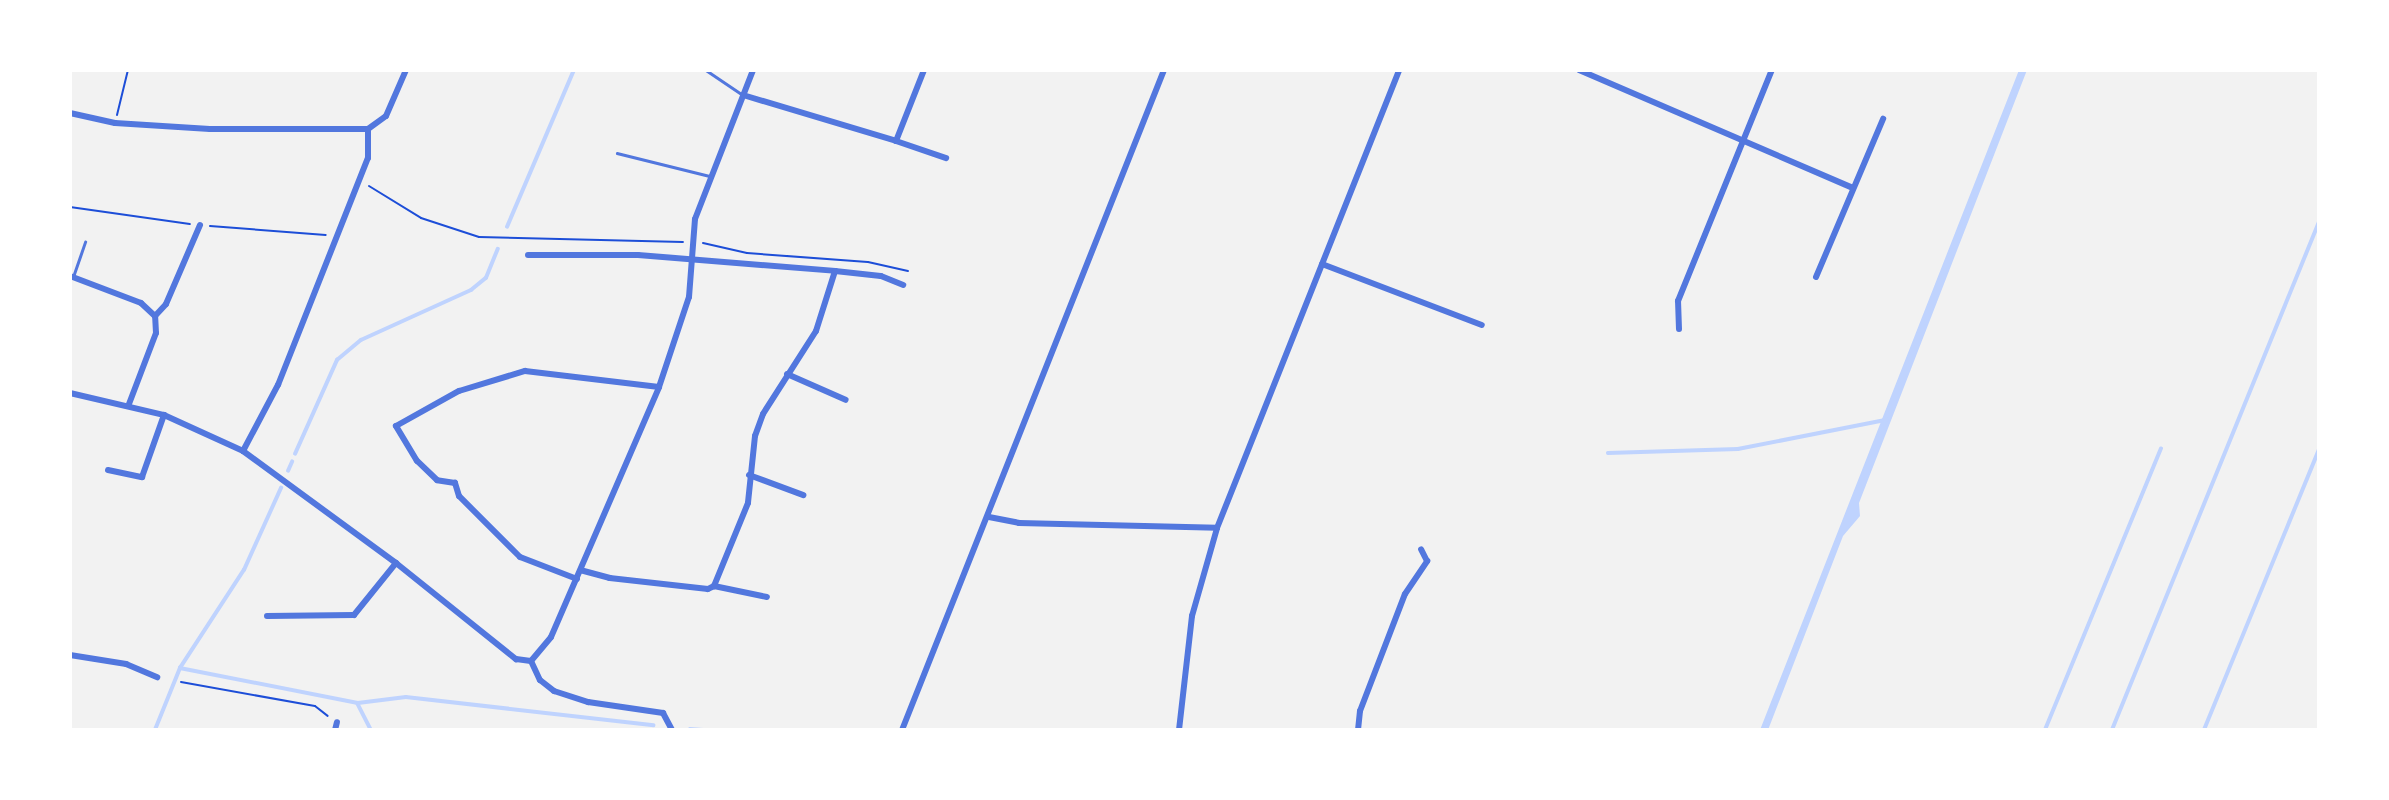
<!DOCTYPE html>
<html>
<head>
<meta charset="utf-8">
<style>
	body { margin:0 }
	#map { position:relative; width:2389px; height:800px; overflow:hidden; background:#f2f2f2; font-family:"Alegreya Sans",sans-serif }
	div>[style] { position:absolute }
	.water>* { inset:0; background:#bfd3fe }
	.stream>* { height:3.5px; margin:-1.75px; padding:0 1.75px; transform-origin:1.75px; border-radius:1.75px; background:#bfd3fe }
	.path>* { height:2px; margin:-1px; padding:0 1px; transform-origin:1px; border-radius:1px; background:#1d4ed8 }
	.service>* { height:2.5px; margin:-1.25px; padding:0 1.25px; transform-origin:1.25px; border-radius:1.25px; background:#5277de }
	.minor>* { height:6px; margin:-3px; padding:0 3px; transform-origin:3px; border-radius:3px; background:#5277de }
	span { translate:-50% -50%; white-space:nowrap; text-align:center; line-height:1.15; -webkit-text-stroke:5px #fff; paint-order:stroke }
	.frame { position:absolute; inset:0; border:72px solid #fff; pointer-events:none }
</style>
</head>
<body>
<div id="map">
	<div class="water">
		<div style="clip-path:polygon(2019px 70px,2027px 70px,1859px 503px,1860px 516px,1843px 536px,1768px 730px,1760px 730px)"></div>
	</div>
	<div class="stream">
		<div style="left:507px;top:227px;width:171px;rotate:-66.9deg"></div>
		<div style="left:1608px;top:453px;width:130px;rotate:-1.8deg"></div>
		<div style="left:1738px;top:449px;width:151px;rotate:-11.1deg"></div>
		<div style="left:295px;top:454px;width:103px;rotate:-65.9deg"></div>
		<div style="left:337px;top:360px;width:31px;rotate:-40deg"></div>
		<div style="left:361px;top:340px;width:121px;rotate:-24.4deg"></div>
		<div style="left:471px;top:290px;width:19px;rotate:-39deg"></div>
		<div style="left:486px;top:278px;width:31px;rotate:-68deg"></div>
		<div style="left:288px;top:471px;width:10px;rotate:-66deg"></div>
		<div style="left:180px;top:668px;width:181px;rotate:11.1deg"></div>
		<div style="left:358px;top:703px;width:48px;rotate:-7.1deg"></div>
		<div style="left:406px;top:697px;width:249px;rotate:6.5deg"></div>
		<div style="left:358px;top:704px;width:29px;rotate:63deg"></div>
		<div style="left:690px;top:729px;width:16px;rotate:4deg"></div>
		<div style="left:155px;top:730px;width:67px;rotate:-68deg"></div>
		<div style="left:180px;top:668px;width:117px;rotate:-56.9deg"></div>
		<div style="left:244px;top:570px;width:90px;rotate:-65.7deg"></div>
		<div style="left:2045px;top:730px;width:304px;rotate:-67.6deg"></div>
		<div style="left:2112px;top:730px;width:549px;rotate:-67.83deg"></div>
		<div style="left:2204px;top:730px;width:304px;rotate:-67.7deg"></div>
	</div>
	<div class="path">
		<div style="left:117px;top:115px;width:46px;rotate:-76.3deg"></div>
		<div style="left:369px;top:186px;width:61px;rotate:31.6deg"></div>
		<div style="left:421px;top:218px;width:61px;rotate:18.1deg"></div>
		<div style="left:479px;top:237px;width:204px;rotate:1.4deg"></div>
		<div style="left:70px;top:207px;width:121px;rotate:8.1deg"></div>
		<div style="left:210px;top:226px;width:116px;rotate:4.4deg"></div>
		<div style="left:703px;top:243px;width:45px;rotate:12.8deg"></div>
		<div style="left:747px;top:253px;width:121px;rotate:4.3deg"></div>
		<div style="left:868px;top:262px;width:41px;rotate:12.7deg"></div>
		<div style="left:181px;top:682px;width:136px;rotate:10.2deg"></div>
		<div style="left:315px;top:706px;width:16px;rotate:38deg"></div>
	</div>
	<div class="service">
		<div style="left:706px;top:70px;width:45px;rotate:34deg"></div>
		<div style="left:617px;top:153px;width:96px;rotate:13.9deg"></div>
		<div style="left:73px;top:277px;width:37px;rotate:-71deg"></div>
	</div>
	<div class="minor">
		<div style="left:1579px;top:70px;width:298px;rotate:23.3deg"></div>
		<div style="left:743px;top:95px;width:160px;rotate:16.7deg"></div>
		<div style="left:896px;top:141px;width:76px;rotate:-68.5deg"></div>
		<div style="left:70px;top:113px;width:46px;rotate:12.5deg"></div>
		<div style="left:115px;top:123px;width:95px;rotate:3.6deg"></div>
		<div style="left:210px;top:129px;width:158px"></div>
		<div style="left:368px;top:129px;width:22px;rotate:-36deg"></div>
		<div style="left:386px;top:116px;width:50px;rotate:-66.5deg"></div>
		<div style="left:896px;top:141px;width:53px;rotate:18.8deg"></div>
		<div style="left:528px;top:255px;width:110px"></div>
		<div style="left:638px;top:255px;width:198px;rotate:4.6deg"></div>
		<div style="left:835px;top:271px;width:63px;rotate:107.6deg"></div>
		<div style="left:816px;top:331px;width:98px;rotate:122.6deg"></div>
		<div style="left:763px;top:414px;width:23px;rotate:110deg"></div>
		<div style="left:755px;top:436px;width:67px;rotate:96deg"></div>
		<div style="left:748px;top:503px;width:90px;rotate:112.3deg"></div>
		<div style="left:714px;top:586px;width:7px;rotate:153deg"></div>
		<div style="left:708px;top:589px;width:99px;rotate:-173.6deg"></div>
		<div style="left:610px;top:578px;width:30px;rotate:-165deg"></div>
		<div style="left:1322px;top:264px;width:171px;rotate:20.9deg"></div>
		<div style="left:835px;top:271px;width:46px;rotate:6.2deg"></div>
		<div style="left:881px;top:276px;width:24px;rotate:22deg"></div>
		<div style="left:70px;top:276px;width:76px;rotate:20.8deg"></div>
		<div style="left:141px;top:303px;width:19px;rotate:43deg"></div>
		<div style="left:1816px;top:277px;width:172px;rotate:-67deg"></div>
		<div style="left:1679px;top:329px;width:28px;rotate:-92deg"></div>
		<div style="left:1678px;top:301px;width:249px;rotate:-67.9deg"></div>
		<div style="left:787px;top:374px;width:64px;rotate:23.8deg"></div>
		<div style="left:70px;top:393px;width:97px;rotate:13.2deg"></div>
		<div style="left:164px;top:415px;width:87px;rotate:24.5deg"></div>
		<div style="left:243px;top:451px;width:190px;rotate:36.2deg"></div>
		<div style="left:396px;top:563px;width:154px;rotate:38.7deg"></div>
		<div style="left:516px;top:659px;width:15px;rotate:8deg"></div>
		<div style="left:531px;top:661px;width:31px;rotate:-50deg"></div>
		<div style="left:551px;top:637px;width:272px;rotate:-66.6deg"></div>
		<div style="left:659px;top:387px;width:95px;rotate:-71.6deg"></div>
		<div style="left:689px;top:297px;width:78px;rotate:-85.6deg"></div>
		<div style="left:695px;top:219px;width:160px;rotate:-68.7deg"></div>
		<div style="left:129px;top:404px;width:76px;rotate:-69.2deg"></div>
		<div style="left:156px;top:333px;width:17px;rotate:-93deg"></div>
		<div style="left:155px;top:316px;width:16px;rotate:-47deg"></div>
		<div style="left:166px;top:304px;width:86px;rotate:-66.7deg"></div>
		<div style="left:243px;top:451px;width:75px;rotate:-62.1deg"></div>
		<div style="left:278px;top:385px;width:244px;rotate:-68.4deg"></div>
		<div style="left:368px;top:158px;width:29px;rotate:-90deg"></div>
		<div style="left:108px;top:470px;width:35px;rotate:12deg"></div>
		<div style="left:142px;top:477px;width:66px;rotate:-70.5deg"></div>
		<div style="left:749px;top:475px;width:58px;rotate:20.3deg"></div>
		<div style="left:989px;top:517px;width:31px;rotate:11deg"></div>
		<div style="left:1019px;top:523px;width:198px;rotate:1.4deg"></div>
		<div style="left:577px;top:579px;width:61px;rotate:-158.9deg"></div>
		<div style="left:520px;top:557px;width:86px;rotate:-135deg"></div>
		<div style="left:459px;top:496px;width:14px;rotate:-107deg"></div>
		<div style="left:455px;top:483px;width:18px;rotate:-171deg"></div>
		<div style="left:437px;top:480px;width:28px;rotate:-136deg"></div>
		<div style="left:417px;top:461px;width:41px;rotate:-121deg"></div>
		<div style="left:396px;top:426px;width:72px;rotate:-29.1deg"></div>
		<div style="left:459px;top:391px;width:69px;rotate:-16.9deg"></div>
		<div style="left:525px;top:371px;width:135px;rotate:6.8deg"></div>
		<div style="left:714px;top:586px;width:54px;rotate:11.7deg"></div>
		<div style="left:267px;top:616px;width:87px;rotate:-0.7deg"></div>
		<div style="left:354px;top:615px;width:67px;rotate:-51.1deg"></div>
		<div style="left:70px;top:655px;width:57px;rotate:9.1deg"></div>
		<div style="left:126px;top:664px;width:34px;rotate:23deg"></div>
		<div style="left:531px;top:661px;width:21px;rotate:65deg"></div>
		<div style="left:540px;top:680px;width:18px;rotate:38deg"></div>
		<div style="left:554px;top:691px;width:36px;rotate:18deg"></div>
		<div style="left:588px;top:702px;width:76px;rotate:8.3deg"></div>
		<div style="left:663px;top:713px;width:19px;rotate:62deg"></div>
		<div style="left:335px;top:730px;width:8px;rotate:-76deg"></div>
		<div style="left:902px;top:730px;width:710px;rotate:-68.35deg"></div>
		<div style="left:1179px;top:730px;width:115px;rotate:-83.5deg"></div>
		<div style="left:1192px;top:616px;width:91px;rotate:-74.1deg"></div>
		<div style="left:1217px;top:528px;width:493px;rotate:-68.3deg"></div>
		<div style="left:1358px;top:730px;width:19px;rotate:-84deg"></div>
		<div style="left:1360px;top:711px;width:125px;rotate:-69deg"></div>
		<div style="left:1405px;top:594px;width:40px;rotate:-56deg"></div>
		<div style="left:1427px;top:561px;width:13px;rotate:-117deg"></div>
	</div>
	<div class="frame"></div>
</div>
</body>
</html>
